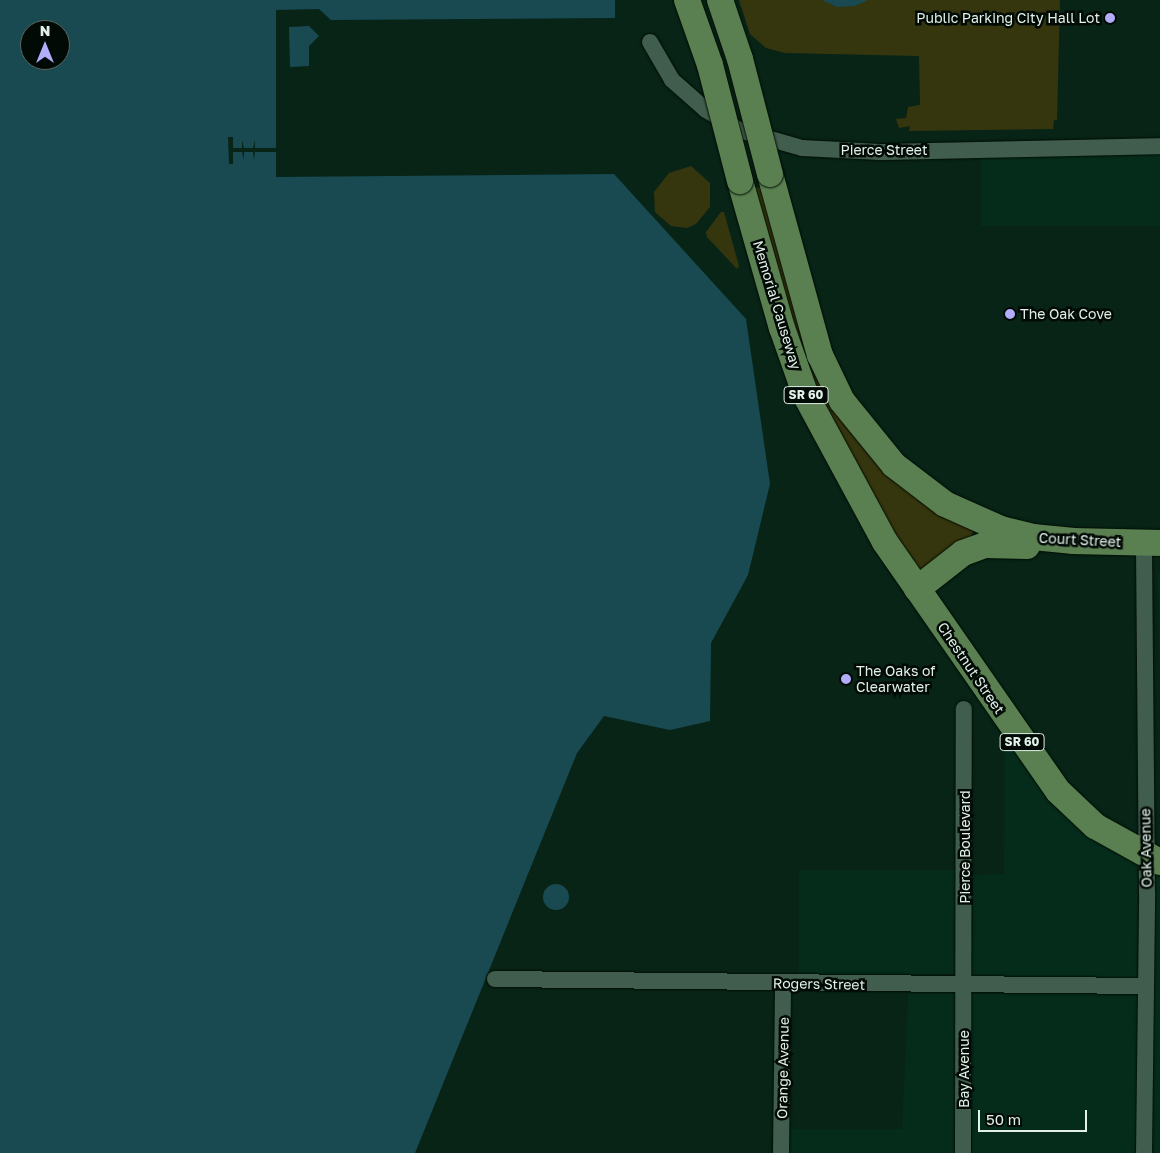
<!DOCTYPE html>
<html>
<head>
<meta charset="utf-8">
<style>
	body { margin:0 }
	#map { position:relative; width:1160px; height:1153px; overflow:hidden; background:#072417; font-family:"Golos Text",sans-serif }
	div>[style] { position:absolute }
	.built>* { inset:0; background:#052c1b; transform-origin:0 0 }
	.green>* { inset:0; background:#36360e }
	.water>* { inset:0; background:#194a52 }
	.round { border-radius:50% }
	.pier>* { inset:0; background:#072417 }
	.roads { filter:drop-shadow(0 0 1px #000d03) drop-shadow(0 0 1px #000d03) }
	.minor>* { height:16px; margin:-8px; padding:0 8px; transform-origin:8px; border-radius:8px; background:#405d4d }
	.primary>* { height:26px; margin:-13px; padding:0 13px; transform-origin:13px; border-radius:13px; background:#5a7f51 }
	.bridges { filter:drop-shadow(0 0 1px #000d03) drop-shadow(0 0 1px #000d03) }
	.primary-bridge>* { height:26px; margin:-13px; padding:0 13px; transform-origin:13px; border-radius:13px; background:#5a7f51 }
	.dots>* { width:14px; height:14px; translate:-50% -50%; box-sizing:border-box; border:2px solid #020a06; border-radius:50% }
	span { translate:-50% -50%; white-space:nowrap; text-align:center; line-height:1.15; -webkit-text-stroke:5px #020a06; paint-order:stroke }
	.shield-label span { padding:1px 4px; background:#020a06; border:1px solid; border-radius:4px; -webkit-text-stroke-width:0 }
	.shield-label { font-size:12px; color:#e1f1e8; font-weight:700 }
	.poi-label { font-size:14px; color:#e1f1e8 }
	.right { translate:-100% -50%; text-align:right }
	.left { translate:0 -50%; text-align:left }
	.street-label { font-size:14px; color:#e1f1e8 }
	.north { position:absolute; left:20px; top:20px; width:50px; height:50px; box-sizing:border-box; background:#020a06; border:1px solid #5b6660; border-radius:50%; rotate:0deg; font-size:14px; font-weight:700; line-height:20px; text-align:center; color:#e1f1e8 }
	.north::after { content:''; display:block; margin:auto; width:18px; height:22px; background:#b1adfa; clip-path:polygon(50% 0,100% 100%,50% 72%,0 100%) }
	.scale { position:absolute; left:978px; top:1110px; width:109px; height:22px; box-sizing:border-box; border:2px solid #e1f1e8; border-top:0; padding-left:6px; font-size:15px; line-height:18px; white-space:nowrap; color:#e1f1e8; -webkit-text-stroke:4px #020a06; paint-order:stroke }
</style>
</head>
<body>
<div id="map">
	<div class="built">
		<div style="left:1160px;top:154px;width:72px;height:179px;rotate:90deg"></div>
		<div style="clip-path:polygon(1160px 573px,1160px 701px,1158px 575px)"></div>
		<div style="clip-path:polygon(1005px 731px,1138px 861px,1137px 978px,972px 977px,973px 875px,1004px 874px)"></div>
		<div style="clip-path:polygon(1153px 868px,1160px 871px,1160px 1153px,1151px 1153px)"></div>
		<div style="left:799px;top:870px;width:158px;height:104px"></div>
		<div style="clip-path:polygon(908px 993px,957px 993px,956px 1153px,789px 1153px,791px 1129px,902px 1129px)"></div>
		<div style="left:972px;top:994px;width:165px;height:159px"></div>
	</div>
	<div class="green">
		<div style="clip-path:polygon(739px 0,1060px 0,1057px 120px,1054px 120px,1053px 129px,909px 131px,910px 126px,899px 128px,896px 119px,906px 118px,908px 107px,920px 105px,919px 56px,785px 53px,766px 48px,750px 34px)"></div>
		<div style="clip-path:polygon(691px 166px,710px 183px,710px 207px,696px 224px,687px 228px,671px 226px,655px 212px,654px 192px,669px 173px)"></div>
		<div style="clip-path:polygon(763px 186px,818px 371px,973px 531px,971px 539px,933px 565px,917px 572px,815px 392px,752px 189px)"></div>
		<div style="clip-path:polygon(721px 212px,724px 212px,739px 266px,737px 269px,707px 237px,706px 232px)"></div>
	</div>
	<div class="water">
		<div style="clip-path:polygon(evenodd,0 0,615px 0,615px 18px,331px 20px,319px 9px,276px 10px,276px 177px,614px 174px,746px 319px,770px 484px,748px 575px,711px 643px,710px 721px,670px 730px,604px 716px,577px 753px,415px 1153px,0 1153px,0 0,30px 30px,60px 30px,60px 60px,30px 60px,30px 30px)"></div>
		<div style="clip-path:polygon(822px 0,868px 0,855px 6px,837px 7px)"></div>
		<div style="clip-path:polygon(309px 26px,319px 36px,309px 46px,309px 66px,290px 67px,289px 27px)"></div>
		<div class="round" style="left:543px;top:884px;width:26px;height:26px"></div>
	</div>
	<div class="pier">
		<div style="clip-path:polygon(228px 137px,233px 137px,233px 148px,242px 148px,242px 140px,244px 148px,253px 148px,255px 140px,255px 148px,279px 148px,279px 152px,255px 152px,254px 160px,253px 152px,244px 152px,244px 160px,242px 152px,233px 152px,233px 164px,229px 164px)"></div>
	</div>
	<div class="roads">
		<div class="minor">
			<div style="left:650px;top:42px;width:44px;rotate:59.9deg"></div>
			<div style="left:672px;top:80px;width:45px;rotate:41.4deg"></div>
			<div style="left:706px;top:110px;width:39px;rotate:31deg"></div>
			<div style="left:739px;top:130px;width:66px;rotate:15.9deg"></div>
			<div style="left:802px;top:148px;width:78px;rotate:2.9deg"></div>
			<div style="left:880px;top:152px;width:280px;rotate:-1.2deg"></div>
			<div style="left:495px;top:979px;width:649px;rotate:0.62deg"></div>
			<div style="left:781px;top:1153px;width:169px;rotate:-89.3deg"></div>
			<div style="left:963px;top:1153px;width:444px;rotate:-89.9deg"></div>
			<div style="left:1144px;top:1153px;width:260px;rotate:-89.3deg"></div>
			<div style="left:1147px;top:893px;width:350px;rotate:-90.5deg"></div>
		</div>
		<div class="primary">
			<div style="left:770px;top:174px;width:188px;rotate:74.6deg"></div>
			<div style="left:820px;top:355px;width:51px;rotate:64.4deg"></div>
			<div style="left:842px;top:401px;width:82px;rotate:50.9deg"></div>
			<div style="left:894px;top:465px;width:64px;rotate:37.4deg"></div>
			<div style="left:945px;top:504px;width:61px;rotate:24.1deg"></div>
			<div style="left:1001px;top:529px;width:33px;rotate:14deg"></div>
			<div style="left:1033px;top:537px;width:41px;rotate:5.6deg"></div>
			<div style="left:1074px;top:541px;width:86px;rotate:1.3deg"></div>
			<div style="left:740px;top:181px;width:153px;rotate:74.1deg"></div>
			<div style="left:782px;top:328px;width:72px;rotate:70.6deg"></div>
			<div style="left:806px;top:396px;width:166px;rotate:61.6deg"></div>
			<div style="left:885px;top:542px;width:303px;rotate:55.2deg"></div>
			<div style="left:1058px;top:791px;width:51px;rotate:43.4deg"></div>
			<div style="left:1095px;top:826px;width:74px;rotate:29deg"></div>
			<div style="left:917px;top:589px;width:58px;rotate:-38deg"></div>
			<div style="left:963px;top:553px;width:23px;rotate:-20deg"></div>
			<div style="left:985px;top:545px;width:42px;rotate:1.4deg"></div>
		</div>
	</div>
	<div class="bridges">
		<div class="primary-bridge">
			<div style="left:687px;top:0;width:69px;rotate:70.5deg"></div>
			<div style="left:710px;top:65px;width:120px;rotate:75.5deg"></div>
			<div style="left:720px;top:0;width:62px;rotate:71.3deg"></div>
			<div style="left:740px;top:59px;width:119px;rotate:75.4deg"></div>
		</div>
	</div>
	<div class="dots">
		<div style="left:1110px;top:18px;background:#b1adfa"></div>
		<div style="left:1010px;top:314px;background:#b1adfa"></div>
		<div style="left:846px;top:679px;background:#b1adfa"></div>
	</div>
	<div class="shield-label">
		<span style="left:806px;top:395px">SR 60</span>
		<span style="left:1022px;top:742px">SR 60</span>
	</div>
	<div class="poi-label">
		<span class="right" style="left:1100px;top:18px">Public Parking City Hall Lot</span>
		<span class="left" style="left:1020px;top:314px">The Oak Cove</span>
		<span class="left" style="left:856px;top:679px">The Oaks of<br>Clearwater</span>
	</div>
	<div class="street-label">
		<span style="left:884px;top:150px">Pierce Street</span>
		<span style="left:777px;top:305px;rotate:73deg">Memorial Causeway</span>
		<span style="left:1080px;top:540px;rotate:3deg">Court Street</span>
		<span style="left:971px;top:668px;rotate:56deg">Chestnut Street</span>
		<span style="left:965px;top:847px;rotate:-90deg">Pierce Boulevard</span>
		<span style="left:1146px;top:848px;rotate:-91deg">Oak Avenue</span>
		<span style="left:819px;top:984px;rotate:1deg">Rogers Street</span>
		<span style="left:783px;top:1068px;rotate:-89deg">Orange Avenue</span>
		<span style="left:964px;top:1069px;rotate:-90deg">Bay Avenue</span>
	</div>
	<div class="north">N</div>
	<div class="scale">50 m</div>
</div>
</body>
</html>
